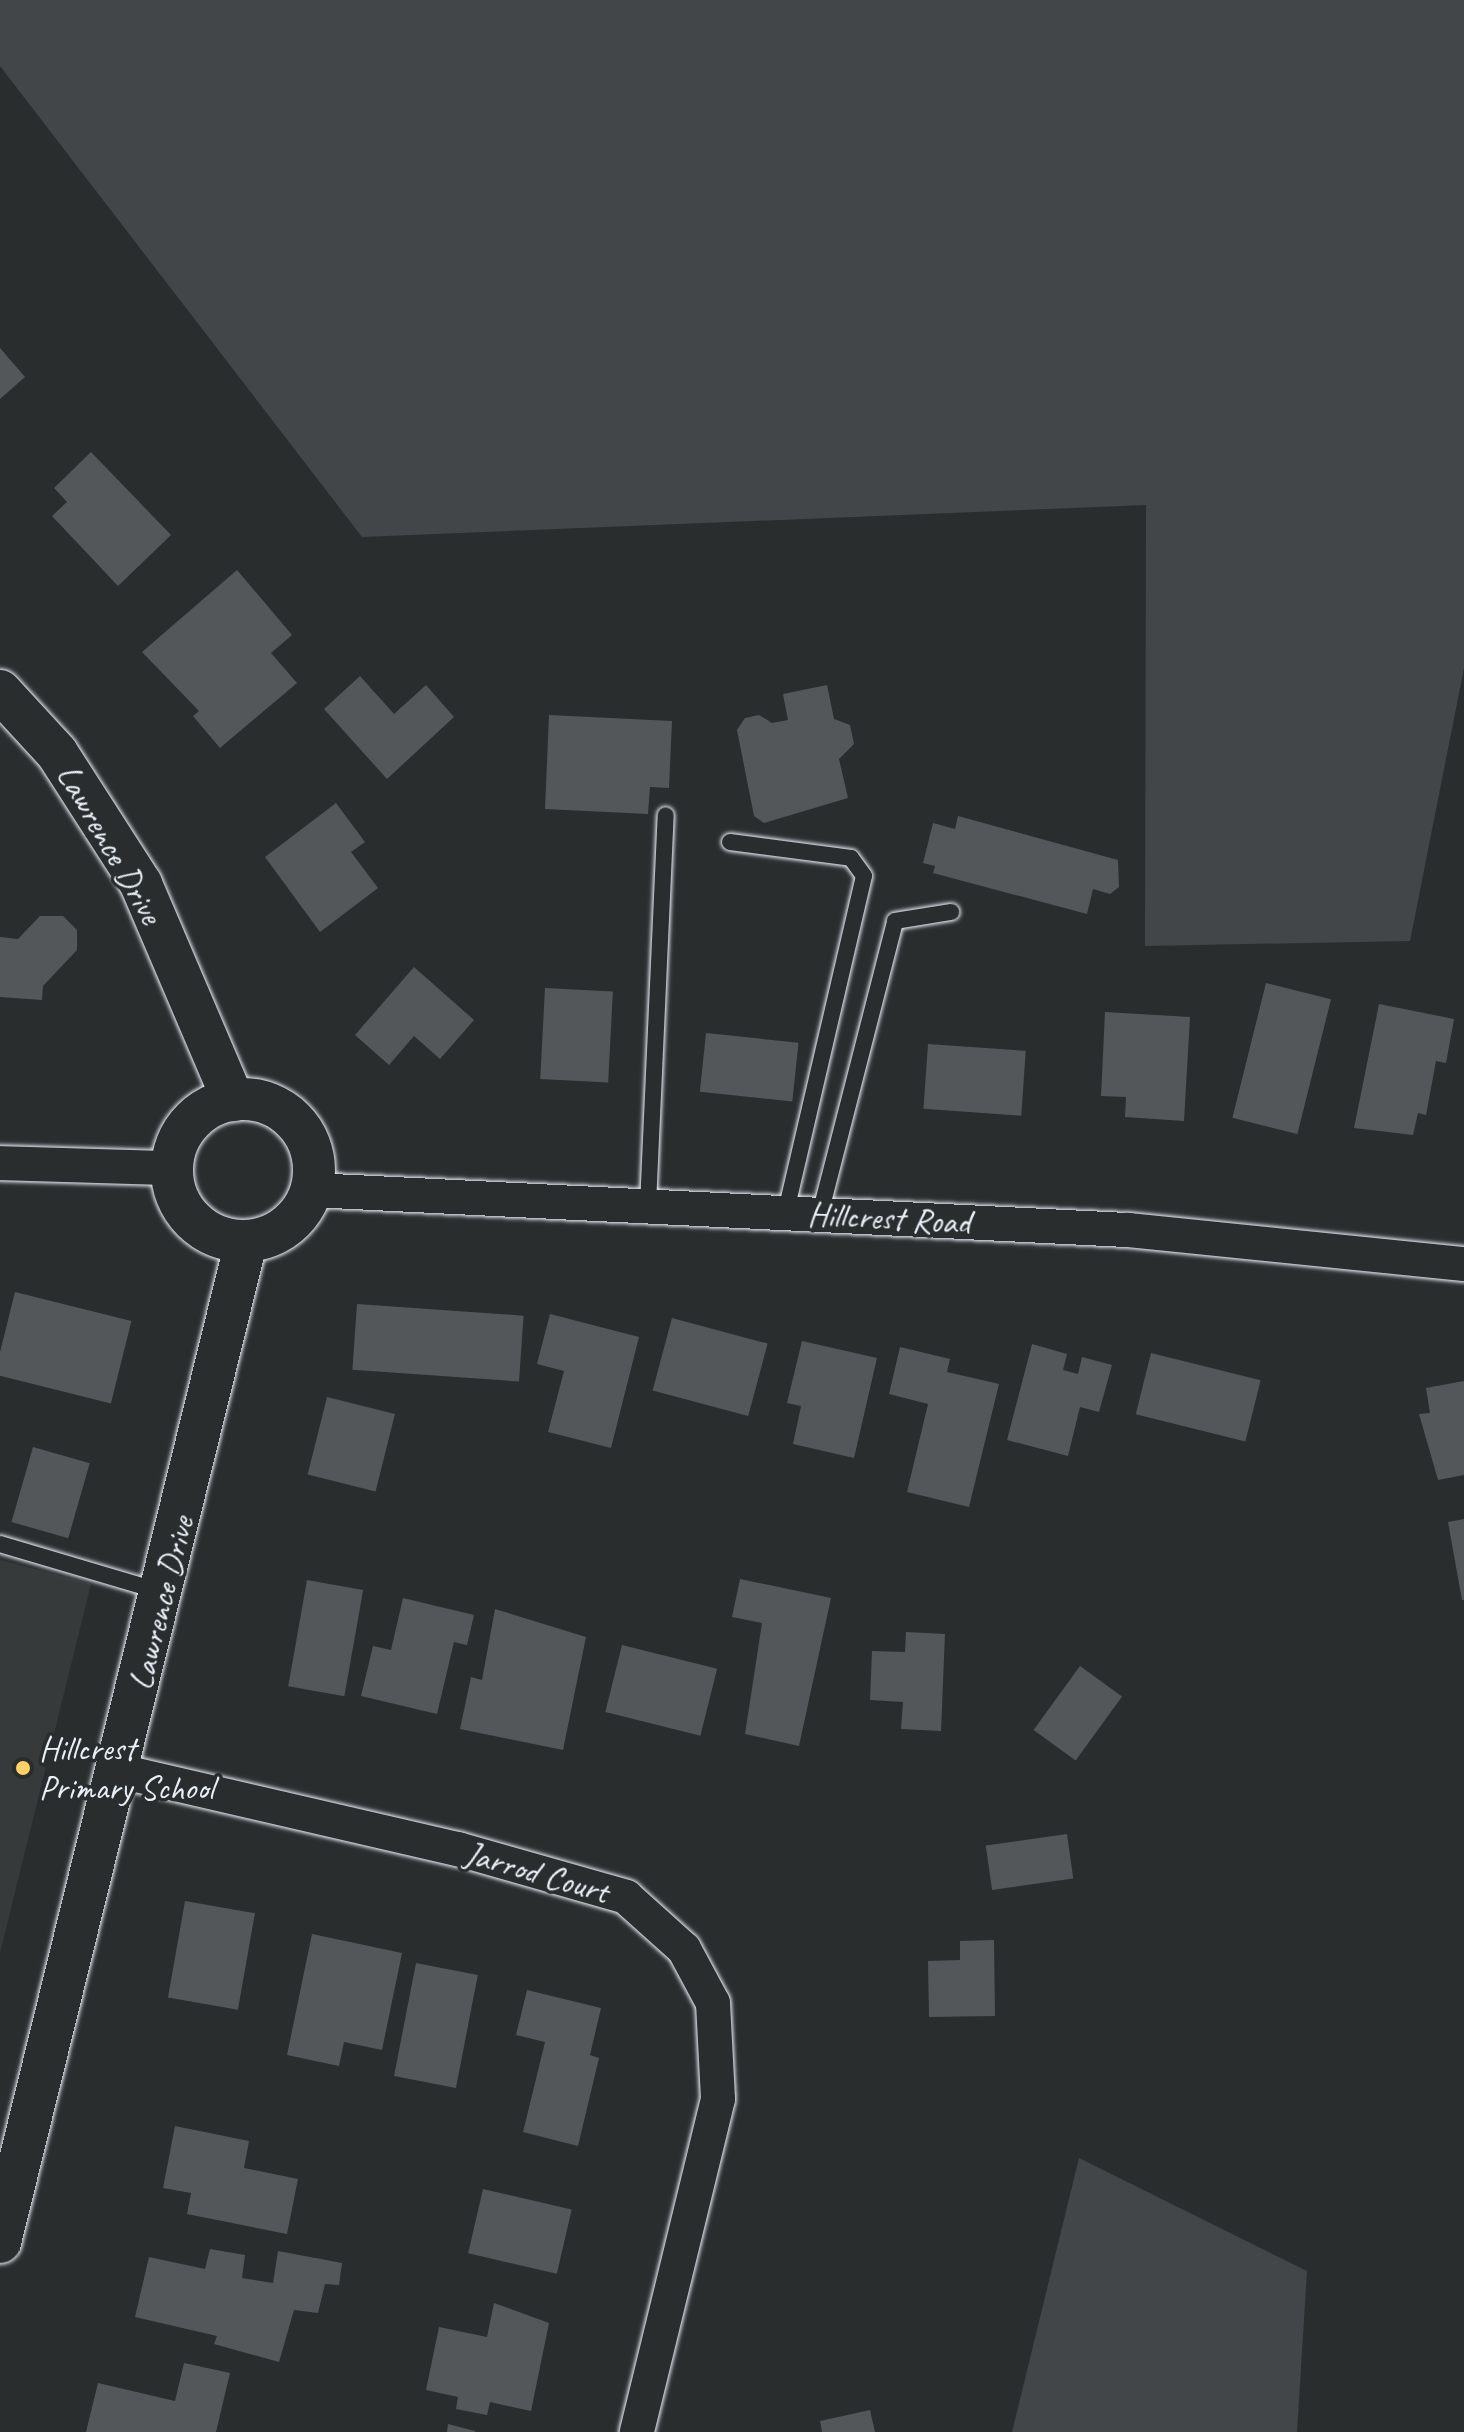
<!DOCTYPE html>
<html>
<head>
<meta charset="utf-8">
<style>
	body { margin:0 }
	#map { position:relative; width:1464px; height:2432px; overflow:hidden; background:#2a2d2e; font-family:Caveat,sans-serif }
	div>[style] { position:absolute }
	.built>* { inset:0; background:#363a3b }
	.green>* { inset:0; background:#424648 }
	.building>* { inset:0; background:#535759; transform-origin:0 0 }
	.roads { filter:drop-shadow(0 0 2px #e8f1f8) drop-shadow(0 0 2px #e8f1f8) }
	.service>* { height:16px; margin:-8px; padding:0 8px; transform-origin:8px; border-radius:8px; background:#2a2d2e }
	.minor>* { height:34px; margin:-17px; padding:0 17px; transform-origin:17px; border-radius:17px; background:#2a2d2e }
	.tertiary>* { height:42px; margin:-21px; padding:0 21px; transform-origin:21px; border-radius:21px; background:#2a2d2e }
	.tertiary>.ring { margin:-21px; padding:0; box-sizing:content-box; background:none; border:42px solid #2a2d2e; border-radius:50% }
	.dots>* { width:22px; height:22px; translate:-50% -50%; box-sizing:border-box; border:4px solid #2a2d2e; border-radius:50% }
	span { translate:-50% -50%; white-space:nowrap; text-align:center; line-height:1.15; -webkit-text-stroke:7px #2a2d2e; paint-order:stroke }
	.street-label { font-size:34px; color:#e8f1f8 }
	.poi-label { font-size:34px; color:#e8f1f8 }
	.left { translate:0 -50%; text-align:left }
</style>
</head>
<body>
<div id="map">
	<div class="built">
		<div style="clip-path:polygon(0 1560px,91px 1584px,0 1953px)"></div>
	</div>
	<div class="green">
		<div style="clip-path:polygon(0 0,1464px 0,1464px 668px,1410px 941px,1145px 946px,1146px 505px,362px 537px,0 66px)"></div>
		<div style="clip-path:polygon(1079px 2158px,1307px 2271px,1297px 2432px,1012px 2432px)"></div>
	</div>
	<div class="building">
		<div style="clip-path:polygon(0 348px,25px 377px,0 399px)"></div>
		<div style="clip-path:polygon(91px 452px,171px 535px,118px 586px,52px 516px,67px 502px,54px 488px)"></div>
		<div style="clip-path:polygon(237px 570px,292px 635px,271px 653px,297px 683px,220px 748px,193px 716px,199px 711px,142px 652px)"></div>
		<div style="clip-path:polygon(360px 676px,394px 714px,426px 685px,454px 717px,387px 779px,324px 709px)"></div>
		<div style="clip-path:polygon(827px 685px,834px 719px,850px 725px,854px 744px,839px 759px,848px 798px,764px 823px,754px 816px,737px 730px,745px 718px,759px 715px,772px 723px,788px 720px,783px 694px)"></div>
		<div style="clip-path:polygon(549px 715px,672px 721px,669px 788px,650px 787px,648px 814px,545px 809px)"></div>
		<div style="clip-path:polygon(336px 803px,365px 842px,351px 852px,378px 888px,320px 932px,265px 857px)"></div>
		<div style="clip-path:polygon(958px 816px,1118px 860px,1119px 887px,1110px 894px,1093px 889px,1087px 914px,933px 873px,935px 866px,923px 863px,933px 823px,955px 829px)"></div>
		<div style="clip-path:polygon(40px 916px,63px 916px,77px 930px,77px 950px,43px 986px,42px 1000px,0 997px,0 937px,18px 939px)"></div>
		<div style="clip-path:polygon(414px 967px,474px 1020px,440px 1059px,414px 1036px,389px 1065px,355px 1035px)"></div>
		<div style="left:1266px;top:983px;width:67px;height:139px;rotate:14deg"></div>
		<div style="left:545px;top:988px;width:68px;height:91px;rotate:3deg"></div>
		<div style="clip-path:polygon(1379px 1004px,1454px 1019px,1446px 1063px,1436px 1061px,1426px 1115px,1418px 1113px,1413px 1135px,1354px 1128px)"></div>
		<div style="clip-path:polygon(1105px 1012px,1190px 1017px,1184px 1121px,1125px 1117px,1126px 1097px,1101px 1096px)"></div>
		<div style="left:706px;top:1033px;width:93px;height:59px;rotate:6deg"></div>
		<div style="left:928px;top:1044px;width:98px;height:65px;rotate:4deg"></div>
		<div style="left:15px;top:1292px;width:120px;height:85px;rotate:14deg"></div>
		<div style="left:357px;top:1304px;width:167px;height:66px;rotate:4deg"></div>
		<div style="clip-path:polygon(550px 1314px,639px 1337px,611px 1448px,548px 1432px,564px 1371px,537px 1364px)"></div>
		<div style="left:672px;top:1318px;width:99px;height:75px;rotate:15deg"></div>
		<div style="clip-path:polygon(802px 1341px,877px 1358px,854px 1458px,793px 1444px,801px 1406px,787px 1403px)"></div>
		<div style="clip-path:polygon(1032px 1344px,1067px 1354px,1063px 1370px,1078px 1374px,1082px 1357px,1112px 1365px,1099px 1412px,1080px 1407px,1068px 1456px,1007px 1440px)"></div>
		<div style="clip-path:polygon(900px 1347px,950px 1359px,947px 1372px,999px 1384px,969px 1507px,907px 1492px,928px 1404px,889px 1394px)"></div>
		<div style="left:1151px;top:1353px;width:113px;height:63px;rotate:14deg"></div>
		<div style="clip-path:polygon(1464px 1381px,1464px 1475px,1438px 1480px,1419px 1414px,1430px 1413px,1426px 1388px)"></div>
		<div style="left:327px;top:1397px;width:70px;height:80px;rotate:14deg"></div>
		<div style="left:33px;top:1447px;width:59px;height:78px;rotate:16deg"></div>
		<div style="clip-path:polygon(1464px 1519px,1464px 1600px,1462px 1600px,1448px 1522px)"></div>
		<div style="clip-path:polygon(740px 1579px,831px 1598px,799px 1746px,745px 1734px,762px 1623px,732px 1617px)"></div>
		<div style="left:307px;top:1580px;width:57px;height:108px;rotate:10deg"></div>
		<div style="clip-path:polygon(403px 1598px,474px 1615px,467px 1645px,454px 1642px,437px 1714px,361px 1696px,373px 1646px,391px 1650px)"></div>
		<div style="clip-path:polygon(495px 1609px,586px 1637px,563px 1750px,460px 1729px,471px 1677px,482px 1680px)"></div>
		<div style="clip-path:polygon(906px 1632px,945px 1634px,941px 1731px,901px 1729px,903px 1702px,870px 1700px,872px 1651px,905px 1652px)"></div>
		<div style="left:622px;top:1645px;width:98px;height:69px;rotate:14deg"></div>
		<div style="left:1080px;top:1666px;width:52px;height:79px;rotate:36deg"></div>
		<div style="left:1067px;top:1834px;width:45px;height:82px;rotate:82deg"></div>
		<div style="left:185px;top:1901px;width:71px;height:98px;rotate:10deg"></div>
		<div style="clip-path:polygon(312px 1934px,402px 1953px,382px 2050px,344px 2042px,339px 2066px,287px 2055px)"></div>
		<div style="clip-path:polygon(994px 1940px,995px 2016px,929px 2017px,928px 1961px,960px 1960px,960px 1941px)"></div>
		<div style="left:416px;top:1963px;width:63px;height:115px;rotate:11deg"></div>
		<div style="clip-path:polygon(527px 1990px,601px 2008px,590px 2055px,599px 2058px,578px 2146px,523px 2132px,545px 2042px,516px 2035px)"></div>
		<div style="clip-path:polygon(175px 2126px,249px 2141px,244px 2168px,298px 2179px,287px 2234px,187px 2214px,191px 2193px,163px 2188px)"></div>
		<div style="left:483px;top:2189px;width:91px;height:66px;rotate:13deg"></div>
		<div style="clip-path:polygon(210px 2249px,245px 2255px,242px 2278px,273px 2283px,278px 2251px,342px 2263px,339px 2285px,325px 2284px,318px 2313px,294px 2310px,279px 2362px,214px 2344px,217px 2336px,135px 2317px,149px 2257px,205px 2269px)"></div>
		<div style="clip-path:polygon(494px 2303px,549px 2323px,531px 2411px,490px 2402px,487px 2415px,456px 2409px,458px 2397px,426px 2390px,439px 2327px,487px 2337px)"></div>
		<div style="clip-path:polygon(184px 2363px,230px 2373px,216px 2432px,86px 2432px,98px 2383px,175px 2401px)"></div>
		<div style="clip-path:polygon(870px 2410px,875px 2432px,822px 2432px,820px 2421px)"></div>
		<div style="clip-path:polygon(448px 2424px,475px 2431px,475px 2432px,447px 2432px)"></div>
	</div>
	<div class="roads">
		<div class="service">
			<div style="left:730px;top:842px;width:122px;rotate:7.5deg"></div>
			<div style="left:851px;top:858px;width:22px;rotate:54deg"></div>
			<div style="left:864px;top:876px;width:345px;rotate:103.1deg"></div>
			<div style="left:648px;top:1205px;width:390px;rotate:-87.4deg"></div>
			<div style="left:820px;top:1214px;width:302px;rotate:-75.6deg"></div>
			<div style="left:895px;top:921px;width:57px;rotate:-9.1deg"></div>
			<div style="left:0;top:1544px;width:166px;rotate:16.5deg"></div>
		</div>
		<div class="minor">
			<div style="left:0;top:1163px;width:173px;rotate:1.7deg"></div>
			<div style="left:312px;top:1190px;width:817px;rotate:2.81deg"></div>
			<div style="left:1128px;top:1230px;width:338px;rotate:5.8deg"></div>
			<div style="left:119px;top:1771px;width:348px;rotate:13deg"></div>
			<div style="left:458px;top:1849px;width:175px;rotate:15.9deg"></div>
			<div style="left:626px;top:1897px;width:78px;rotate:41.9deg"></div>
			<div style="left:684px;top:1949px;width:61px;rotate:61.8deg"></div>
			<div style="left:713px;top:2003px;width:96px;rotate:87deg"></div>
			<div style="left:718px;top:2099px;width:343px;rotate:103.7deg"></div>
		</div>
		<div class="tertiary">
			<div style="left:0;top:691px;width:84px;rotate:47.4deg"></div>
			<div style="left:57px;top:753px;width:156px;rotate:57.3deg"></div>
			<div style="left:141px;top:884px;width:235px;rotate:66.9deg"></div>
			<div class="ring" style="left:172px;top:1099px;width:100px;height:100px"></div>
			<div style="left:0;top:2242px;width:1030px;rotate:-76.18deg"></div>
		</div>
	</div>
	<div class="dots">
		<div style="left:23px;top:1768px;background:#ffd166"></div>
	</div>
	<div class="street-label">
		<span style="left:110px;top:844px;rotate:60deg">Lawrence Drive</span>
		<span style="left:889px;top:1218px;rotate:3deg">Hillcrest Road</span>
		<span style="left:161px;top:1603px;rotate:-76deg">Lawrence Drive</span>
		<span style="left:537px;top:1872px;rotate:16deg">Jarrod Court</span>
	</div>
	<div class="poi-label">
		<span class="left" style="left:39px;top:1768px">Hillcrest<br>Primary School</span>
	</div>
</div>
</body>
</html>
